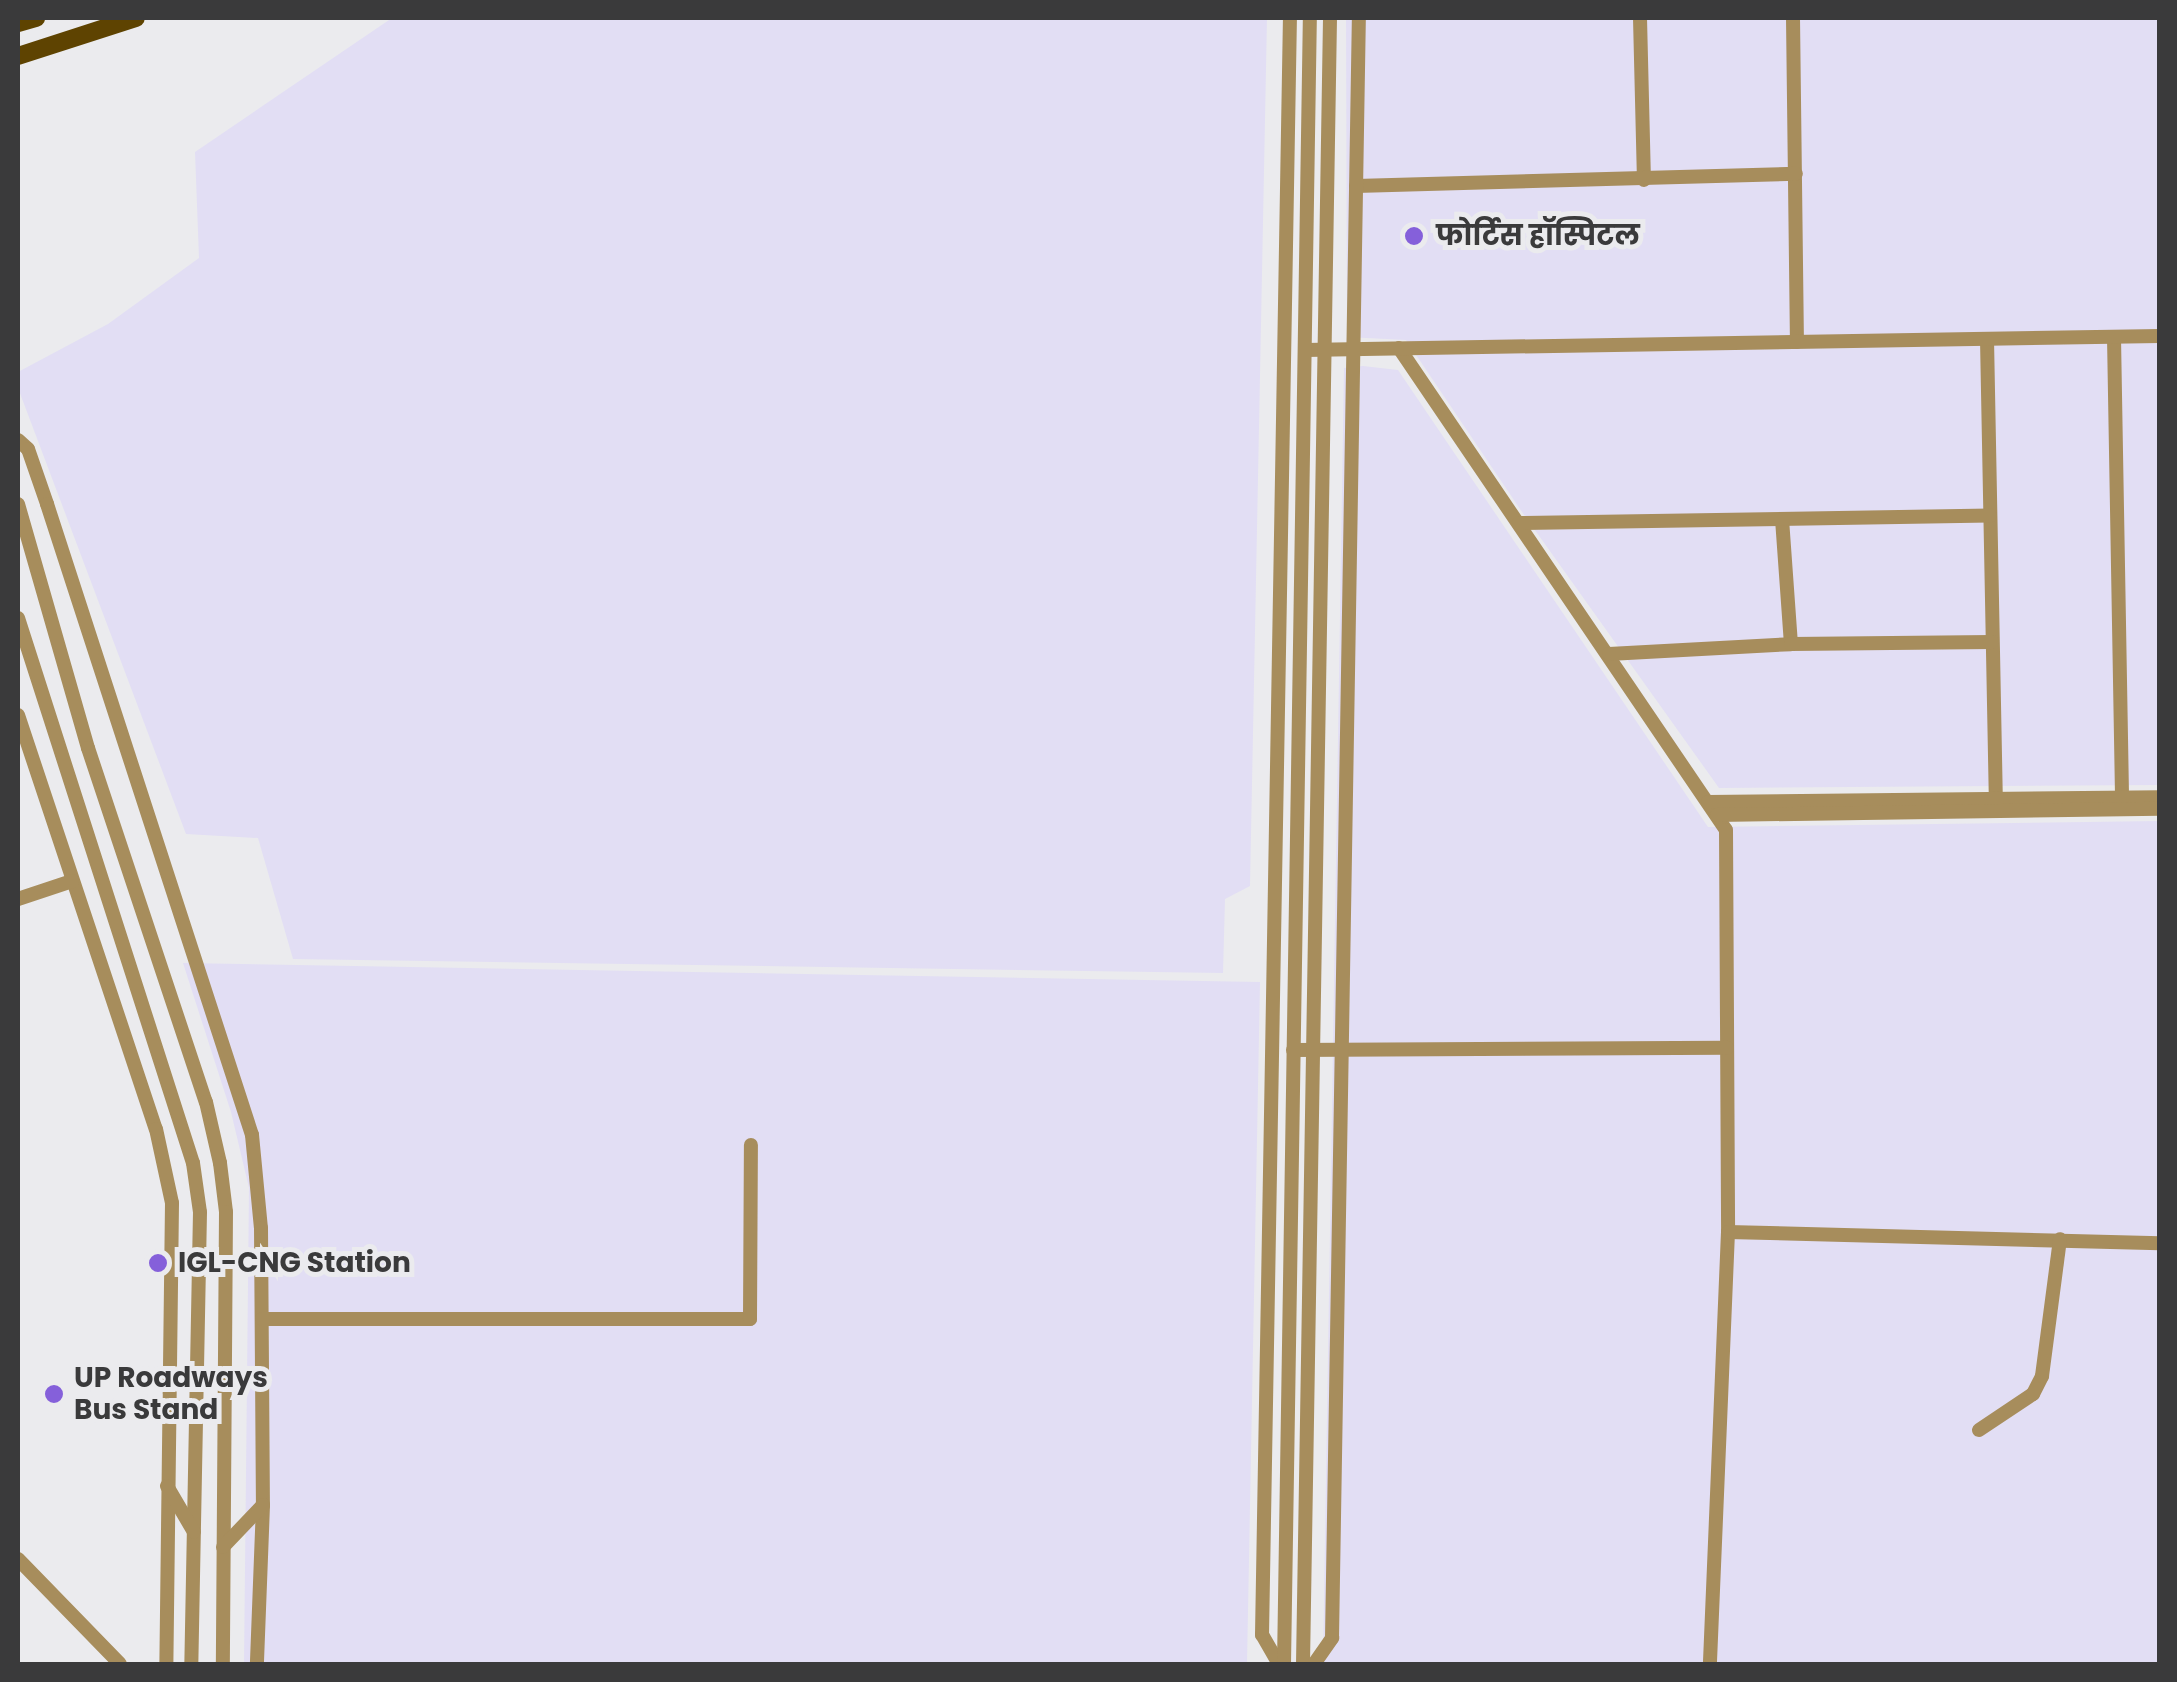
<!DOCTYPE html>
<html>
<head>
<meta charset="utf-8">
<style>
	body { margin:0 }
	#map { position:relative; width:2177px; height:1682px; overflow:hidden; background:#ebebee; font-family:Poppins,"Noto Sans Devanagari",sans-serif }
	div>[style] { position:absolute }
	.industrial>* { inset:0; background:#e2def4 }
	.minor>* { height:14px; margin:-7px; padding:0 7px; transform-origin:7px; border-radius:7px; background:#a78d5c }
	.major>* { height:18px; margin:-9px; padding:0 9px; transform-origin:9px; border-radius:9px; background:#5e4301 }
	.dots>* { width:28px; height:28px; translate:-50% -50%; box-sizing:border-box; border:5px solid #ebebee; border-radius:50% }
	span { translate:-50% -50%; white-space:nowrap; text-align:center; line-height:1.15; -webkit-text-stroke:10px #ebebee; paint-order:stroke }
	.poi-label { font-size:28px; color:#3a3a3b; font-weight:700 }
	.left { translate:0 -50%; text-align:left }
	.frame { position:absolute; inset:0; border:20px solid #3a3a3b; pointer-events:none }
</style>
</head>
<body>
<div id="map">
	<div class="industrial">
		<div style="clip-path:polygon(392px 18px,1267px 18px,1250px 886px,1225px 899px,1223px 973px,293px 959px,258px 838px,186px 834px,18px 388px,18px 372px,108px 324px,199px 258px,195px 152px)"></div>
		<div style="clip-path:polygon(1346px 18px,2159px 18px,2159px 785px,1719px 788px,1522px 512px,1406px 340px,1347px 337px)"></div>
		<div style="clip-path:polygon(1363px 366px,1398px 370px,1708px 827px,2159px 821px,2160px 1664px,1323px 1664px,1344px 368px)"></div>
		<div style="clip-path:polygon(183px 963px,1260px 982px,1247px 1664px,244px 1664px,249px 1188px,231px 1112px)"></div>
	</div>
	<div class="minor">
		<div style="left:1640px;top:18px;width:162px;rotate:88.6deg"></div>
		<div style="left:1793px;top:18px;width:324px;rotate:89.3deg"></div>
		<div style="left:1356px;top:186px;width:440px;rotate:-1.6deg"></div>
		<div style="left:2114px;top:337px;width:472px;rotate:89deg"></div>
		<div style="left:1987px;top:339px;width:472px;rotate:88.9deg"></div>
		<div style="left:1399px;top:348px;width:582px;rotate:55.85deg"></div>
		<div style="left:1726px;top:830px;width:402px;rotate:89.7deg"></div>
		<div style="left:1728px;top:1232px;width:432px;rotate:92.4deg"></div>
		<div style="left:1305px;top:350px;width:855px;rotate:-0.94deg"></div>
		<div style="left:18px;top:440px;width:13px;rotate:42deg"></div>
		<div style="left:28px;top:449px;width:58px;rotate:70.9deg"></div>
		<div style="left:47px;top:504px;width:663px;rotate:72deg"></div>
		<div style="left:252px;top:1135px;width:93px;rotate:84.5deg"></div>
		<div style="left:261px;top:1228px;width:277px;rotate:89.6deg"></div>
		<div style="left:263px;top:1505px;width:159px;rotate:92.2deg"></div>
		<div style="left:18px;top:504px;width:254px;rotate:74deg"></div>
		<div style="left:88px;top:748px;width:373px;rotate:71.6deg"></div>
		<div style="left:206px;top:1102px;width:63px;rotate:77.1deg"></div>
		<div style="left:220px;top:1163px;width:49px;rotate:83deg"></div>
		<div style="left:226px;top:1212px;width:452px;rotate:90.4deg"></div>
		<div style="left:1782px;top:519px;width:125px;rotate:85.9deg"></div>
		<div style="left:1519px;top:523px;width:471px;rotate:-0.9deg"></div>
		<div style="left:18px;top:618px;width:572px;rotate:72.2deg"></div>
		<div style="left:193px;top:1163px;width:49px;rotate:81.9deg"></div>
		<div style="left:200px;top:1212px;width:452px;rotate:91.1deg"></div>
		<div style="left:1609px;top:654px;width:182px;rotate:-3.1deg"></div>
		<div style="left:1791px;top:644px;width:201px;rotate:-0.6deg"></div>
		<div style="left:18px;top:715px;width:436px;rotate:71.6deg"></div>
		<div style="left:156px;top:1129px;width:76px;rotate:77.8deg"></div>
		<div style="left:172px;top:1203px;width:461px;rotate:90.7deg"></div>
		<div style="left:1708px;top:802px;width:452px;rotate:-0.6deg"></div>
		<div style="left:1717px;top:815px;width:443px;rotate:-0.8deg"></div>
		<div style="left:18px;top:899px;width:57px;rotate:-18.4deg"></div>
		<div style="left:1293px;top:1050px;width:434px;rotate:-0.3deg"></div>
		<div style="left:1728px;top:1232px;width:432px;rotate:1.5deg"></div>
		<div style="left:262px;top:1319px;width:488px"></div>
		<div style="left:750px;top:1319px;width:174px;rotate:-89.7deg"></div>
		<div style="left:1979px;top:1430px;width:65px;rotate:-33.7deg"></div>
		<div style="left:2033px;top:1394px;width:20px;rotate:-63deg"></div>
		<div style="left:2042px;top:1376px;width:138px;rotate:-82.5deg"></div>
		<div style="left:167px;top:1486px;width:53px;rotate:59.6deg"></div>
		<div style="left:223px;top:1547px;width:58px;rotate:-46.4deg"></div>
		<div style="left:18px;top:1559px;width:146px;rotate:45.8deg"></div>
		<div style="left:1279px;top:1664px;width:34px;rotate:-120deg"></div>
		<div style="left:1262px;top:1635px;width:1617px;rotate:-89.01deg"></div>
		<div style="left:1284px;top:1664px;width:1646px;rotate:-89.1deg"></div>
		<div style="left:1303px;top:1664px;width:1646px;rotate:-89.06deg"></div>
		<div style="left:1314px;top:1664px;width:32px;rotate:-55deg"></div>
		<div style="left:1332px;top:1638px;width:1620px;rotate:-89.05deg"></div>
	</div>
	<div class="major">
		<div style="left:18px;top:23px;width:19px;rotate:-16deg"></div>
		<div style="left:18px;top:56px;width:124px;rotate:-17.9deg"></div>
	</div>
	<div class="dots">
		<div style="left:1414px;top:236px;background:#8560da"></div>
		<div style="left:158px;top:1263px;background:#8560da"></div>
		<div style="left:54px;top:1394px;background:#8560da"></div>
	</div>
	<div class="poi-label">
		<span class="left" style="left:1436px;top:236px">फोर्टिस हॉस्पिटल</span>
		<span class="left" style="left:178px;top:1263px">IGL-CNG Station</span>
		<span class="left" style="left:74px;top:1394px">UP Roadways<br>Bus Stand</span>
	</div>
	<div class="frame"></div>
</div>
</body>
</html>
